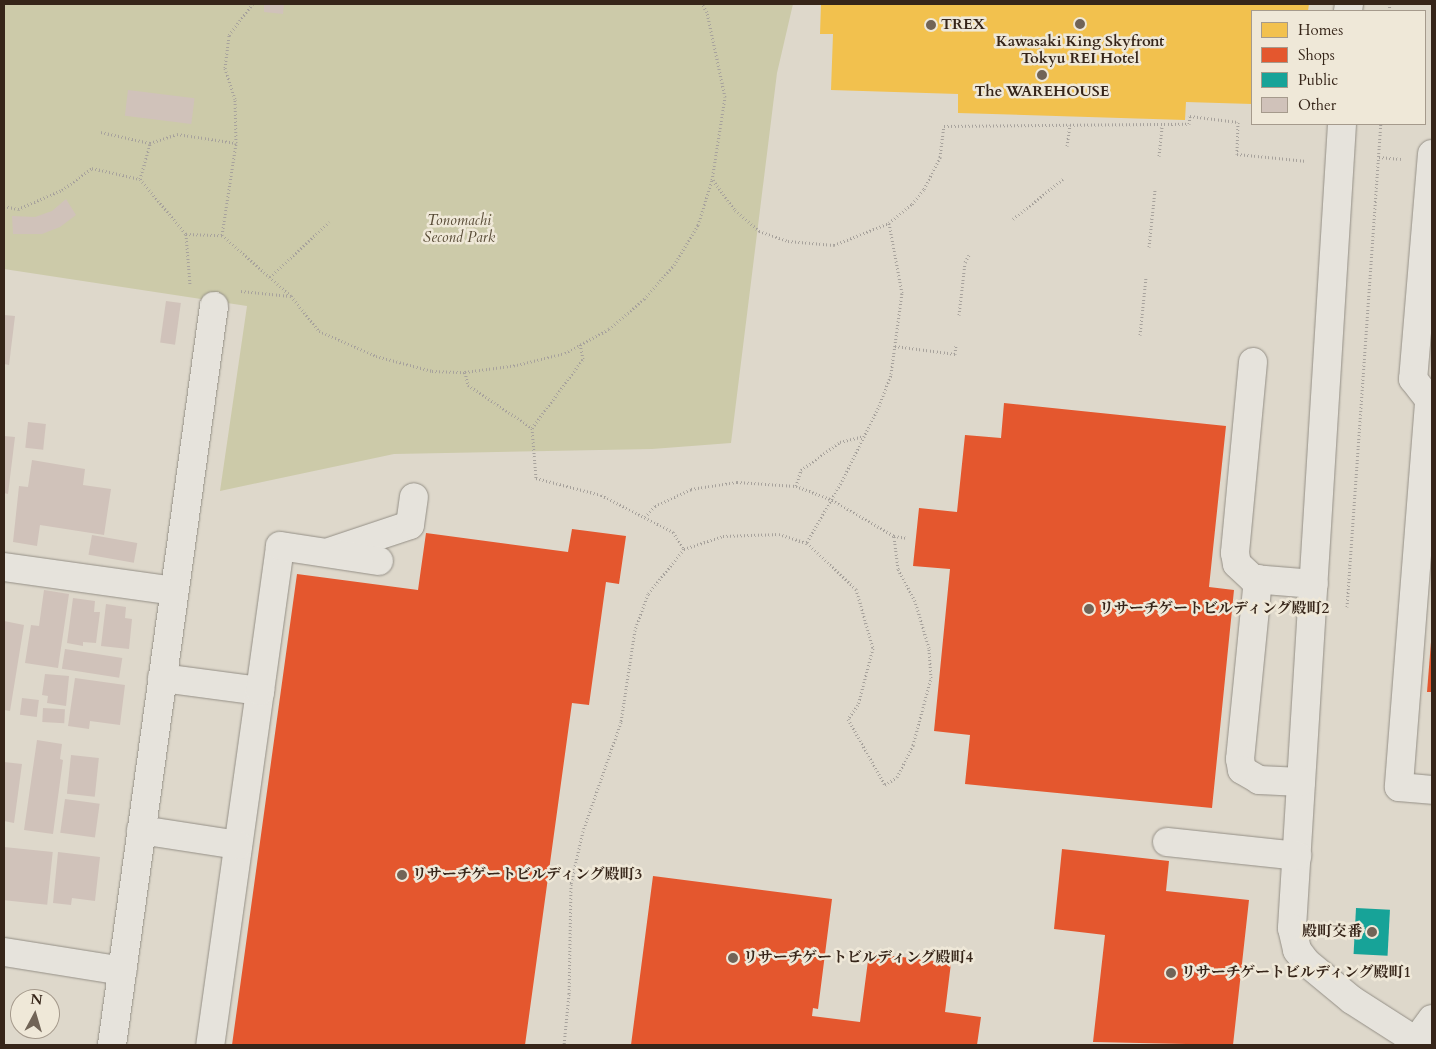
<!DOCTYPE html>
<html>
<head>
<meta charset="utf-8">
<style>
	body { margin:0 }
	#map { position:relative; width:1436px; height:1049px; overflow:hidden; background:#ded8cb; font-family:Cardo,"Noto Serif JP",serif }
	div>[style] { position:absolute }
	.green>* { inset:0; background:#cccaa9 }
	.homes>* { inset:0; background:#f2c14e }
	.shops>* { inset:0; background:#e4572e }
	.public>* { inset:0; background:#17a398; transform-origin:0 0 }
	.building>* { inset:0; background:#d0c2ba; transform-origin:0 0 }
	.path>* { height:3px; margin-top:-1.5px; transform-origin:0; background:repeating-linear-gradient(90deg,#a7a29c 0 1px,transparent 0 3.5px) }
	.roads { filter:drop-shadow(0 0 1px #948f86) drop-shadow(0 0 1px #948f86) }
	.minor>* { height:28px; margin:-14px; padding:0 14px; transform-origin:14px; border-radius:14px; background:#e6e3dc }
	.dots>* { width:14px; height:14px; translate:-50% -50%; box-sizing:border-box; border:2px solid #efe8d8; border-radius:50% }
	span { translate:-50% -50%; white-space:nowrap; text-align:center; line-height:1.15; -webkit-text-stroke:5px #efe8d8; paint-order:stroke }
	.poi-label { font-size:15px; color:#362519; font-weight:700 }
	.left { translate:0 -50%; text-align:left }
	.right { translate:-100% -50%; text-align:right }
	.park-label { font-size:15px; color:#584b36; font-style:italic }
	.frame { position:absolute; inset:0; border:5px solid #362519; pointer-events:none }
	.legend { position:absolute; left:1251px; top:10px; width:175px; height:115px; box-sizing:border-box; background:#efe8d8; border:1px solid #a59a8c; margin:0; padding:6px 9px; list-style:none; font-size:15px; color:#362519 }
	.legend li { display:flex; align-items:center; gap:10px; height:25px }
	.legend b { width:25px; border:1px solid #a59a8c }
	.north { position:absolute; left:10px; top:989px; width:50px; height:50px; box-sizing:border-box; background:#efe8d8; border:1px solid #a59a8c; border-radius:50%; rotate:6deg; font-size:14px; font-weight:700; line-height:20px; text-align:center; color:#362519 }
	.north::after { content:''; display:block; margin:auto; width:18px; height:22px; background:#716457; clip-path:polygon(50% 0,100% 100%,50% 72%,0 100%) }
</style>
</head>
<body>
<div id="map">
	<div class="green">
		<div style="clip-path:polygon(4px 4px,793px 4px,777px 73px,731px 443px,652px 449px,394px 454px,220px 491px,247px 306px,4px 269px)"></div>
	</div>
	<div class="homes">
		<div style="clip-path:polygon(821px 4px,1309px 4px,1308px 11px,1252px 11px,1252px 104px,1186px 102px,1185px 120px,958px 113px,958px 94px,831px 90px,833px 34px,820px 34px)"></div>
	</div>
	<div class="shops">
		<div style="clip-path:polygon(1004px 403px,1226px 426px,1209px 587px,1234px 590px,1212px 808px,965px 784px,970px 735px,934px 731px,950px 569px,913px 566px,919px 508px,957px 512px,965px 435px,1001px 438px)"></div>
		<div style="clip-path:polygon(572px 529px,626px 536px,619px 584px,606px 582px,589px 705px,572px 703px,525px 1045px,232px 1045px,297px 574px,418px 590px,426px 533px,568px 552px)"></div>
		<div style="clip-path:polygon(1431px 642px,1432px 642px,1432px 692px,1427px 692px)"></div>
		<div style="clip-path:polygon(1062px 849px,1169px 861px,1166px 891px,1249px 900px,1233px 1045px,1093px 1042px,1105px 935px,1054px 929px)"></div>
		<div style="clip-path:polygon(653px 876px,832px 899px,818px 1009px,813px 1008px,812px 1016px,860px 1022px,869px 953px,951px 963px,945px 1012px,981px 1017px,977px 1045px,631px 1045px)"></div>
	</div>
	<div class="public">
		<div style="left:1356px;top:908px;width:34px;height:46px;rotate:3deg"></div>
	</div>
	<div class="building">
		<div style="clip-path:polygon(264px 4px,284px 4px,283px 14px,264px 12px)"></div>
		<div style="left:128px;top:90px;width:67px;height:26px;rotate:7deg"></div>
		<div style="clip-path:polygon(66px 199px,76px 215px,60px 227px,42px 234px,13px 234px,12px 216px,35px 217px,52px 211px)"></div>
		<div style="left:166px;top:301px;width:15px;height:42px;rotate:8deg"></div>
		<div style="clip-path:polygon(4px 315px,15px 316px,9px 365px,4px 364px)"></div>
		<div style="left:28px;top:422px;width:18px;height:26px;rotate:6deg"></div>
		<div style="clip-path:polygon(4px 436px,15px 437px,8px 494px,4px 493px)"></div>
		<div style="clip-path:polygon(32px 460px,85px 469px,83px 485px,111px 489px,104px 535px,40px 525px,37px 546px,13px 542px,19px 486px,28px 487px)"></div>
		<div style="left:92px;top:535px;width:46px;height:20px;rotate:10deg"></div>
		<div style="clip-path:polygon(44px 590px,69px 594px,58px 668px,25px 663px,31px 625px,39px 626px)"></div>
		<div style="clip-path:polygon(73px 598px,95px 601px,94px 612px,100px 612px,96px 643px,83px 642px,83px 646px,67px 643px)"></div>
		<div style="clip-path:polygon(106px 604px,126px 607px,125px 618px,132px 619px,129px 649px,101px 646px)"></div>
		<div style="clip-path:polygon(4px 621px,24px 625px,10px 711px,4px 710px)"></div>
		<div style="left:65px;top:649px;width:58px;height:20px;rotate:9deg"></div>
		<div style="clip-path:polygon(45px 674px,69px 676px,66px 706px,47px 703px,48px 696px,42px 695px)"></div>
		<div style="clip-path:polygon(75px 678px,125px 685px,120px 725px,90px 721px,89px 729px,68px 726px)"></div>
		<div style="left:22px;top:698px;width:17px;height:17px;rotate:7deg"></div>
		<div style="left:43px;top:708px;width:22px;height:14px;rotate:3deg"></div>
		<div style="clip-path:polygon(37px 740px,62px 744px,60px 759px,63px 760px,53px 834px,24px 830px)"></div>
		<div style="left:71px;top:755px;width:28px;height:39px;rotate:6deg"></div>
		<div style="clip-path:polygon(4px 762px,22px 764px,14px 823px,4px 821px)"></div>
		<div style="left:65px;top:799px;width:35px;height:34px;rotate:8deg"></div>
		<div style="left:4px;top:847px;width:49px;height:53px;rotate:6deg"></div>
		<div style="clip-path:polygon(58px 852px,100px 857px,95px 901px,72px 898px,71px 905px,53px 903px)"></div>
	</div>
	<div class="path">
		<div style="left:1389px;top:11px;width:7px;rotate:-82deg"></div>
		<div style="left:101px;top:132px;width:50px;rotate:12.7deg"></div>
		<div style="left:1067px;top:146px;width:21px;rotate:-82deg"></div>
		<div style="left:1159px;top:156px;width:31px;rotate:-84deg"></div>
		<div style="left:1379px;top:157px;width:22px;rotate:5deg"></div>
		<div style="left:140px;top:179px;width:37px;rotate:-74deg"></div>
		<div style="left:150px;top:143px;width:28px;rotate:-18deg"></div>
		<div style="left:177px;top:134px;width:60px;rotate:8.7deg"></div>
		<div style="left:713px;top:180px;width:37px;rotate:54deg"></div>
		<div style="left:735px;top:210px;width:32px;rotate:41deg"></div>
		<div style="left:759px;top:231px;width:31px;rotate:19deg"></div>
		<div style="left:788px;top:241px;width:46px;rotate:5deg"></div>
		<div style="left:834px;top:245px;width:59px;rotate:-21.8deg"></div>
		<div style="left:889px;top:223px;width:30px;rotate:-40deg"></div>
		<div style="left:912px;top:204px;width:19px;rotate:-51deg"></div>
		<div style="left:924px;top:189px;width:36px;rotate:-63deg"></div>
		<div style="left:940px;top:157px;width:31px;rotate:-83deg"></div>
		<div style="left:944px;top:126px;width:245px;rotate:-0.5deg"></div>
		<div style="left:1189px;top:124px;width:8px;rotate:-83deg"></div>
		<div style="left:1190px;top:116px;width:48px;rotate:7.1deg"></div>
		<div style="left:1238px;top:122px;width:32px;rotate:92deg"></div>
		<div style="left:1237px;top:154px;width:70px;rotate:5.7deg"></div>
		<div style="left:4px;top:206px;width:14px;rotate:12deg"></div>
		<div style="left:18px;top:209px;width:48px;rotate:-23.4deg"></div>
		<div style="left:62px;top:190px;width:37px;rotate:-36deg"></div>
		<div style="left:92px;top:168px;width:49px;rotate:12.9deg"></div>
		<div style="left:140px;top:179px;width:72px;rotate:50.1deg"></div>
		<div style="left:186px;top:234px;width:36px;rotate:2deg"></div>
		<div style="left:222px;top:235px;width:92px;rotate:41.5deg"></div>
		<div style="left:291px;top:296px;width:45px;rotate:51.3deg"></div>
		<div style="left:319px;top:331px;width:62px;rotate:23.7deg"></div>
		<div style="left:376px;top:356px;width:58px;rotate:15deg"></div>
		<div style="left:432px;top:371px;width:33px;rotate:2deg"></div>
		<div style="left:465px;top:372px;width:52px;rotate:-7.7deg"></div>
		<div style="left:517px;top:365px;width:49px;rotate:-14deg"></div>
		<div style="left:565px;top:353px;width:50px;rotate:-28.6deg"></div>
		<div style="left:609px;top:329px;width:46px;rotate:-40.6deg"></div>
		<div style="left:644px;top:299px;width:45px;rotate:-48.6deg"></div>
		<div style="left:674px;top:265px;width:47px;rotate:-59deg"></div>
		<div style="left:698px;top:225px;width:47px;rotate:-72.7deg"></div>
		<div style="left:712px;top:180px;width:84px;rotate:-81.1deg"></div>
		<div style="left:725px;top:97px;width:87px;rotate:-102deg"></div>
		<div style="left:707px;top:12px;width:9px;rotate:-122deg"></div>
		<div style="left:1013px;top:219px;width:64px;rotate:-38.7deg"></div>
		<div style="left:186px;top:234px;width:51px;rotate:85.5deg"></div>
		<div style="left:222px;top:235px;width:93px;rotate:-81.3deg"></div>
		<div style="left:236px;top:143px;width:44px;rotate:-91.3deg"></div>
		<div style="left:235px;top:99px;width:33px;rotate:-108deg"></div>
		<div style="left:225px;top:68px;width:33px;rotate:-83deg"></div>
		<div style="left:229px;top:35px;width:39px;rotate:-53deg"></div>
		<div style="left:1149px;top:247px;width:57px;rotate:-84deg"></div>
		<div style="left:270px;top:277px;width:81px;rotate:-43deg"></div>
		<div style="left:241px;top:291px;width:49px;rotate:5.8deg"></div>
		<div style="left:959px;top:315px;width:53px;rotate:-83.5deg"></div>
		<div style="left:965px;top:262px;width:8px;rotate:-60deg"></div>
		<div style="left:1140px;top:335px;width:58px;rotate:-84.1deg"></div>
		<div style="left:895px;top:346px;width:61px;rotate:7.6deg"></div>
		<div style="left:955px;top:354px;width:9px;rotate:-84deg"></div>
		<div style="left:465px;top:372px;width:13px;rotate:77deg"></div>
		<div style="left:468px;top:385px;width:77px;rotate:33.9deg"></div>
		<div style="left:532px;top:428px;width:86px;rotate:-53.5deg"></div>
		<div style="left:583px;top:359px;width:15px;rotate:-101deg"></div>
		<div style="left:532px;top:428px;width:50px;rotate:85.4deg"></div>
		<div style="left:536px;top:478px;width:67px;rotate:14.7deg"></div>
		<div style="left:601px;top:495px;width:81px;rotate:27.2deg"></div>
		<div style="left:673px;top:532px;width:20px;rotate:57deg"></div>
		<div style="left:684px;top:549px;width:58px;rotate:128.7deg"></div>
		<div style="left:648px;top:594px;width:38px;rotate:110deg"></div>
		<div style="left:635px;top:630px;width:93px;rotate:98.7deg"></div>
		<div style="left:621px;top:722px;width:115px;rotate:109.2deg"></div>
		<div style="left:583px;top:831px;width:54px;rotate:102.8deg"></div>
		<div style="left:571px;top:884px;width:110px;rotate:91deg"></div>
		<div style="left:569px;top:994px;width:51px;rotate:95.6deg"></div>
		<div style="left:796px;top:486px;width:17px;rotate:-73deg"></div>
		<div style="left:801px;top:470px;width:48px;rotate:-35.7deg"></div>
		<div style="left:840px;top:442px;width:25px;rotate:-14deg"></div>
		<div style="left:645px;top:517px;width:15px;rotate:-48deg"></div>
		<div style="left:655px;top:506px;width:40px;rotate:-25deg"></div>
		<div style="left:691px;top:489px;width:47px;rotate:-8.7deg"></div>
		<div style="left:737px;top:482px;width:59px;rotate:3.9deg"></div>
		<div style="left:796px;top:486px;width:39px;rotate:21deg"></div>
		<div style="left:832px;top:500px;width:72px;rotate:30.1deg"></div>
		<div style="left:894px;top:536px;width:14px;rotate:8deg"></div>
		<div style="left:807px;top:542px;width:70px;rotate:-60.2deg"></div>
		<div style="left:842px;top:481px;width:84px;rotate:-63.7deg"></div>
		<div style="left:879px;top:406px;width:34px;rotate:-69deg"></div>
		<div style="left:891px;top:374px;width:82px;rotate:-82.3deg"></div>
		<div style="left:902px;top:293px;width:71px;rotate:-100.5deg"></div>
		<div style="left:684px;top:549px;width:41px;rotate:-18.4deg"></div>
		<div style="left:723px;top:536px;width:56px;rotate:-2deg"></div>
		<div style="left:779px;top:534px;width:29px;rotate:18deg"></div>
		<div style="left:807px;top:543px;width:67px;rotate:43.2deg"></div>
		<div style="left:856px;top:589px;width:61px;rotate:73.9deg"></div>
		<div style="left:873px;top:648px;width:59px;rotate:104.7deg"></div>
		<div style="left:858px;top:705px;width:17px;rotate:126deg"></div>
		<div style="left:848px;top:719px;width:76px;rotate:60.7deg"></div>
		<div style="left:885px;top:785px;width:14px;rotate:-34deg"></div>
		<div style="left:897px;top:777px;width:36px;rotate:-63deg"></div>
		<div style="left:913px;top:745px;width:69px;rotate:-75deg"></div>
		<div style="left:931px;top:678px;width:30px;rotate:-94deg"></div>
		<div style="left:929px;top:648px;width:49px;rotate:-106.6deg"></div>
		<div style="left:915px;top:601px;width:36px;rotate:-118deg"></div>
		<div style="left:898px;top:569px;width:33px;rotate:-97deg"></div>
		<div style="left:1347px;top:607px;width:484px;rotate:-86deg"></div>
	</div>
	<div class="roads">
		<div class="minor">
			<div style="left:1348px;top:11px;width:7px;rotate:-82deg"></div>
			<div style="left:1342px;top:124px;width:806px;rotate:93.56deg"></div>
			<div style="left:1292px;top:928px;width:23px;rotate:77deg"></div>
			<div style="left:1297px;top:950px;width:15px;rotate:53deg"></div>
			<div style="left:1306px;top:962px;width:60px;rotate:39.6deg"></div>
			<div style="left:1352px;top:1000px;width:76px;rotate:32.6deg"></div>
			<div style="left:1432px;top:154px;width:226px;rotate:94.8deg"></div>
			<div style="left:1413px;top:379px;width:31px;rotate:52deg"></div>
			<div style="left:1253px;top:362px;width:192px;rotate:95.4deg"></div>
			<div style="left:1235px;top:553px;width:11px;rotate:80deg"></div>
			<div style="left:1237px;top:564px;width:22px;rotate:43deg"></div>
			<div style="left:1253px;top:579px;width:61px;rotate:4.7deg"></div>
			<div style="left:1429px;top:403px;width:385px;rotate:94.5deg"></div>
			<div style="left:1399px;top:787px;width:33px;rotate:5deg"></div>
			<div style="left:332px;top:551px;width:82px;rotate:-18.4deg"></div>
			<div style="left:410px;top:525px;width:28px;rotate:-82deg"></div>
			<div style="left:4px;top:567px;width:172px;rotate:8deg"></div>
			<div style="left:1258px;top:579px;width:181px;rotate:95.7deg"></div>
			<div style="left:1240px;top:759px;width:11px;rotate:80deg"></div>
			<div style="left:1242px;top:770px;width:20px;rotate:30deg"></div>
			<div style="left:1259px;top:780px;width:42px;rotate:2.7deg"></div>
			<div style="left:162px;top:678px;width:99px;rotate:7.6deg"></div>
			<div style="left:260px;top:691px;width:358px;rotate:98deg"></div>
			<div style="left:260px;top:691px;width:146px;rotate:-82.1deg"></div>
			<div style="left:280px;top:546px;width:100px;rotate:8.6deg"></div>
			<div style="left:141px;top:830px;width:98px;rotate:8.8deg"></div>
			<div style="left:1167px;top:842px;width:131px;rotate:6.1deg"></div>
			<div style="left:4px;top:952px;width:120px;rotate:9.1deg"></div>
			<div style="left:112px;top:1045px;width:746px;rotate:-82.14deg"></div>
			<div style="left:1413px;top:1045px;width:32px;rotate:-54deg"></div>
		</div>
	</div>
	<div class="dots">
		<div style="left:1080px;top:24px;background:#716457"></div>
		<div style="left:931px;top:25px;background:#716457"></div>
		<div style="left:1042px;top:75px;background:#716457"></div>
		<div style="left:1089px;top:609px;background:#716457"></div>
		<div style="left:402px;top:875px;background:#716457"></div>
		<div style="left:1372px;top:932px;background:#716457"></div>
		<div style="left:733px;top:958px;background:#716457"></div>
		<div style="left:1171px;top:973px;background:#716457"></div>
	</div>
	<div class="poi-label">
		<span class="left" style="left:941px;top:25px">TREX</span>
		<span style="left:1080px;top:50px">Kawasaki King Skyfront<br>Tokyu REI Hotel</span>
		<span style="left:1042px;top:92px">The WAREHOUSE</span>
		<span class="left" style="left:1099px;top:609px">リサーチゲートビルディング殿町2</span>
		<span class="left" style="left:412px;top:875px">リサーチゲートビルディング殿町3</span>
		<span class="right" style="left:1362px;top:932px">殿町交番</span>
		<span class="left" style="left:743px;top:958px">リサーチゲートビルディング殿町4</span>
		<span class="left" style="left:1181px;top:973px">リサーチゲートビルディング殿町1</span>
	</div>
	<div class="park-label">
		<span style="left:459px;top:229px">Tonomachi<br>Second Park</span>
	</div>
	<div class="frame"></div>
	<ul class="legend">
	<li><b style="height:14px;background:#f2c14e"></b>Homes</li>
	<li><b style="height:14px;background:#e4572e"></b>Shops</li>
	<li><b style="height:14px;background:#17a398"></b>Public</li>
	<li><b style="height:14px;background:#d0c2ba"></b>Other</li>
	</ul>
	<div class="north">N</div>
</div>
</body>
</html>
